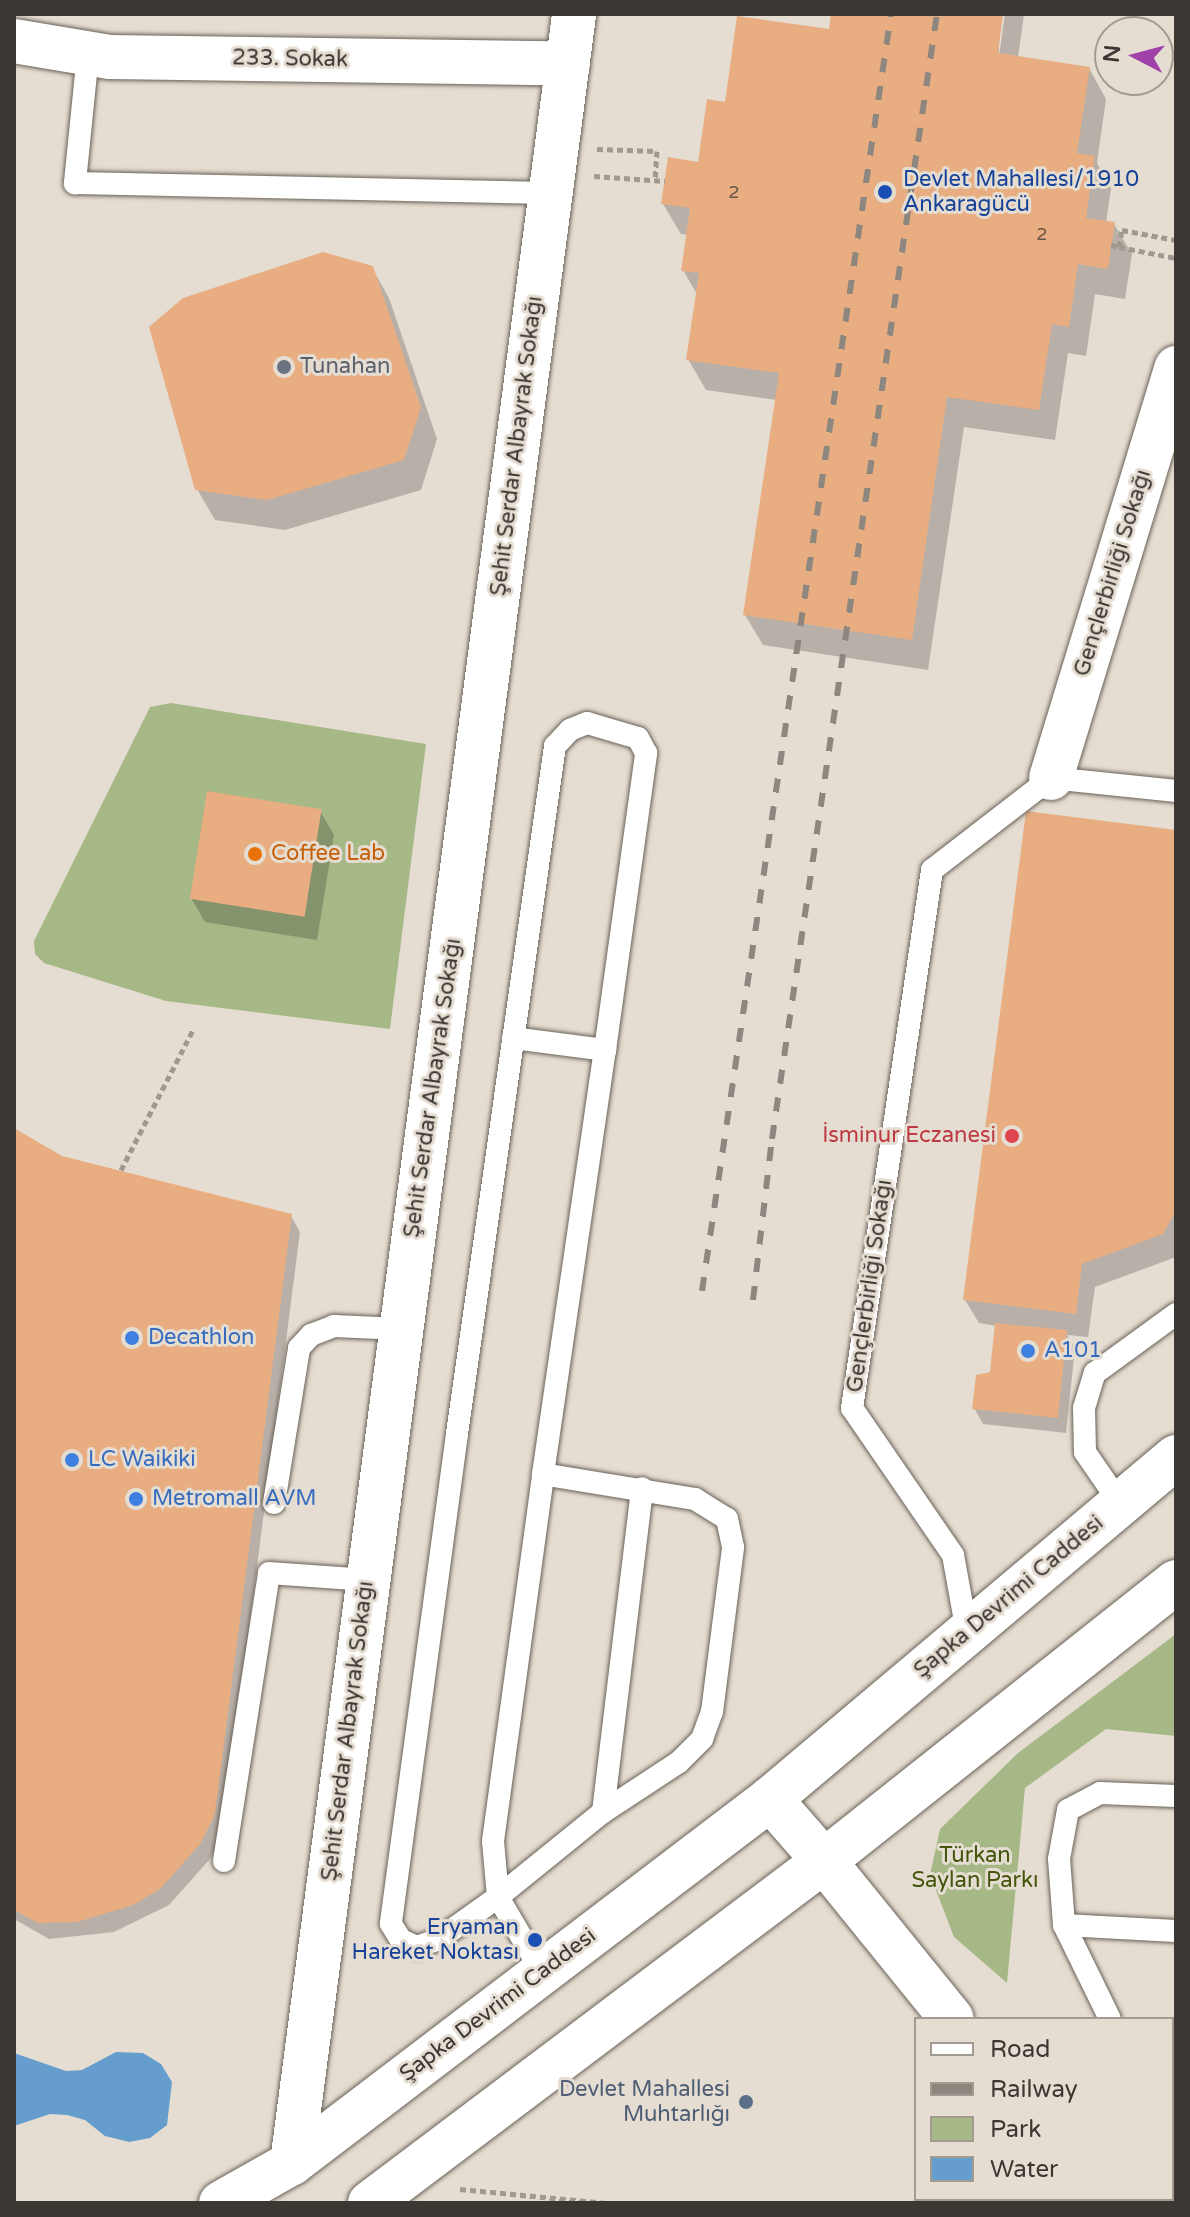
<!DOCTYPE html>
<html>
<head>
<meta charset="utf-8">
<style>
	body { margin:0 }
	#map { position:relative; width:1190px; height:2217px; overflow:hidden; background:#e6ddd2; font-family:"Varela Round",sans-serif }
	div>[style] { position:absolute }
	.green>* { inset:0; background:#a7b887 }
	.water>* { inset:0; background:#659ecc }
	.shadow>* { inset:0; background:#0003 }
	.building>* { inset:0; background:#e8ad81; transform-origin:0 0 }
	.path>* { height:5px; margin-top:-2.5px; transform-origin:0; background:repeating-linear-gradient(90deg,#9f9990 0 6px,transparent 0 10px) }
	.roads { filter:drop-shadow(0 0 2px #696257) drop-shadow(0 0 2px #696257) }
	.lane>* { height:22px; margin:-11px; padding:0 11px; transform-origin:11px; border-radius:11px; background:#fff }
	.street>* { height:44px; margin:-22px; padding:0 22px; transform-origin:22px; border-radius:22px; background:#fff }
	.primary>* { height:44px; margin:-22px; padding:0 22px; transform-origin:22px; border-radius:22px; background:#fff }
	.rail>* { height:6px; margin-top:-3px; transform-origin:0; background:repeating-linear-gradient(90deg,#8d877f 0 14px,transparent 0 28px) }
	.dots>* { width:22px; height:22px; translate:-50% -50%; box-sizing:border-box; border:4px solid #e6ddd2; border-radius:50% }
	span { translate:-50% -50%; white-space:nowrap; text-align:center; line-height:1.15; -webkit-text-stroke:6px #e6ddd2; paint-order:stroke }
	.number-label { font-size:18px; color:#665546 }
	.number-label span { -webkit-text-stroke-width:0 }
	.street-label { font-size:22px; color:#3b3833 }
	.transit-label { font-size:22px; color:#164399 }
	.left { translate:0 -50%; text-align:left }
	.right { translate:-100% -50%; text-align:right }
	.worship-label { font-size:22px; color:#5b616d }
	.food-label { font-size:22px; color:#c56008 }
	.health-label { font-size:22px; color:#be3a42 }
	.shop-label { font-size:22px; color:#366cbe }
	.park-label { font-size:22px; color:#43550b }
	.service-label { font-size:22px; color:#4e5e75 }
	.frame { position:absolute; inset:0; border:16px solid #3b3833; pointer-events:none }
	.legend { position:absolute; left:914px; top:2017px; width:260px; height:184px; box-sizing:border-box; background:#e6ddd2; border:2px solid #a29b92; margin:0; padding:10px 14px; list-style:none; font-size:24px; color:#3b3833 }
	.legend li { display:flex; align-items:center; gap:16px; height:40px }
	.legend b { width:40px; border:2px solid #a29b92 }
	.north { position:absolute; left:1094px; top:16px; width:80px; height:80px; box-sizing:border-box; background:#e6ddd2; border:2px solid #a29b92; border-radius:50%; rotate:276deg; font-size:22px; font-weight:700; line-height:32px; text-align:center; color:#3b3833 }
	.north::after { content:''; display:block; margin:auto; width:28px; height:36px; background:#9f41a9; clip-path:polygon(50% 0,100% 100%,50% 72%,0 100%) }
</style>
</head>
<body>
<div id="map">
	<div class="green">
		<div style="clip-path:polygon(171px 703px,426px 744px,390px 1029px,166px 1001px,44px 963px,35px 954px,34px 941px,150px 707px)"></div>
		<div style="clip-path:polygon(1176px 1634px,1176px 1736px,1106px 1729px,1025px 1788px,1007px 1983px,954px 1937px,930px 1875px,940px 1829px,1018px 1753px)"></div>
	</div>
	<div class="water">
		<div style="clip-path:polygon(116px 2052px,143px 2053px,161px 2064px,172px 2082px,167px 2125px,150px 2138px,129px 2142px,105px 2136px,85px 2120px,67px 2115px,50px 2114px,14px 2126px,14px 2053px,66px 2071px,82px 2070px)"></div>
	</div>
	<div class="shadow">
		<div style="clip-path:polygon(833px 14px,1001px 14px,998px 63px,1005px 14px,1024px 14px,1018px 58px,1089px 68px,1106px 99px,1097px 163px,1111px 188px,1106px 223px,1114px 224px,1132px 254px,1125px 299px,1095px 294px,1086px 356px,1068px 353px,1055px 440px,964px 427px,928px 670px,763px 645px,745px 615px,777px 400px,706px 390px,688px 359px,698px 296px,683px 270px,688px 235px,681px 234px,663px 204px,700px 164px,726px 105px,830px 31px)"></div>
		<div style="clip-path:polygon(372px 268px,389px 298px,437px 439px,421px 490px,285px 530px,215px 520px,197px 489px)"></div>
		<div style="clip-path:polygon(320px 811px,334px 835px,317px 940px,205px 922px,191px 898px)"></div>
		<div style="clip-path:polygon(1176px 832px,1176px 1257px,1095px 1287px,1088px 1337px,1067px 1335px,1075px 1348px,1066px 1433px,983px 1424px,974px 1408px,992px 1374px,997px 1326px,979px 1323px,965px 1300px)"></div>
		<div style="clip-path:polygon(14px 1131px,61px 1157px,291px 1216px,300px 1232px,223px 1831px,210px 1859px,169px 1905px,114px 1932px,49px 1939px,14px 1919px)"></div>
	</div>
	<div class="building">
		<div style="clip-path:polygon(831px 14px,1003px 14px,998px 53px,1090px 67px,1077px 153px,1095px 156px,1086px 218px,1115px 222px,1108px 269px,1078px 264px,1069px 327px,1052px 324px,1039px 410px,947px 397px,912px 640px,743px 615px,779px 373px,686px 360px,699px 273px,681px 271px,690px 208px,661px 204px,668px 157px,698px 162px,707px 99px,725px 102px,737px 16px,829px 29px)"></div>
		<div style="clip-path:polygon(323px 252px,373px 266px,421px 407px,404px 460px,267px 500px,195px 490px,149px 327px,183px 298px)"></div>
		<div style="left:207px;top:791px;width:116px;height:109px;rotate:9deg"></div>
		<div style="clip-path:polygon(1026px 811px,1176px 830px,1176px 1211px,1163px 1234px,1082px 1264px,1076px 1314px,963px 1300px)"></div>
		<div style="clip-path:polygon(14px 1128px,62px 1156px,292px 1214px,215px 1814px,201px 1843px,160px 1889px,133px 1905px,77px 1922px,38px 1923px,14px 1910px)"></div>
		<div style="clip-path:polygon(995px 1323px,1067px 1330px,1058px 1418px,972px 1409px,976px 1375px,990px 1372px)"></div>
	</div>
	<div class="path">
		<div style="left:597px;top:149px;width:60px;rotate:1.9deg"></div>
		<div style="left:657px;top:151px;width:29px;rotate:94deg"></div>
		<div style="left:594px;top:176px;width:71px;rotate:4deg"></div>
		<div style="left:1111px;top:245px;width:8px;rotate:14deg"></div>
		<div style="left:1119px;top:247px;width:17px;rotate:-80deg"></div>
		<div style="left:1122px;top:230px;width:55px;rotate:10.5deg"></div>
		<div style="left:1119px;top:247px;width:58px;rotate:10.9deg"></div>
		<div style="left:121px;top:1170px;width:157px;rotate:-62.8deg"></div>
		<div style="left:460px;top:2189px;width:147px;rotate:5.5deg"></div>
	</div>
	<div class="roads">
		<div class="lane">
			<div style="left:88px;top:54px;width:130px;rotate:95.8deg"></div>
			<div style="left:75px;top:183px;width:475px;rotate:1.2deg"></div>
			<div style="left:513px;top:1038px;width:93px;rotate:7.4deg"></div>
			<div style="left:274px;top:1503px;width:157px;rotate:-80.8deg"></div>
			<div style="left:299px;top:1348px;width:18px;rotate:-47deg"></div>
			<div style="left:311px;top:1335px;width:25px;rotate:-21deg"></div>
			<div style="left:334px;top:1326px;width:67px;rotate:2.6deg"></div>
			<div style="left:1120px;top:1503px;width:62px;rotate:-124.5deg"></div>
			<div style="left:1085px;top:1452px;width:44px;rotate:-91.3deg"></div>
			<div style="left:1084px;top:1408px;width:37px;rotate:-73deg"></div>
			<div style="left:1095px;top:1373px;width:100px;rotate:-36.1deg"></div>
			<div style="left:967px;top:1632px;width:78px;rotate:-100.3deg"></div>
			<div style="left:953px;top:1555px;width:178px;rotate:-124.5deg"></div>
			<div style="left:852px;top:1408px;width:544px;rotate:-81.54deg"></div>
			<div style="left:932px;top:870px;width:150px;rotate:-37.7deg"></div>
			<div style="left:1051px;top:778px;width:126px;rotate:5.9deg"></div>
			<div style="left:603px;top:1812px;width:326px;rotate:-83.1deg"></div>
			<div style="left:224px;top:1861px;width:291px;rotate:-81.1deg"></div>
			<div style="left:269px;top:1573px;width:99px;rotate:4deg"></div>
			<div style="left:1064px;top:1925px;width:112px;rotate:3.1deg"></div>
			<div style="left:542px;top:1972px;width:87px;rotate:-120.4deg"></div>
			<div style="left:498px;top:1897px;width:56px;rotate:-95.1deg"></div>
			<div style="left:493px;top:1841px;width:370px;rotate:-82.2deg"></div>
			<div style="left:543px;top:1474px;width:429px;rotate:-81.7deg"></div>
			<div style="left:605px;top:1050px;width:300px;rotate:-82.1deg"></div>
			<div style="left:646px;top:753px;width:17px;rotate:-118deg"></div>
			<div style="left:638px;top:738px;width:53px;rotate:-163.6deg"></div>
			<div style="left:587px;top:723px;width:18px;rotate:158deg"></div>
			<div style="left:570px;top:730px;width:22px;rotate:133deg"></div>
			<div style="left:555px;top:746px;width:695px;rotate:98.11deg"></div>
			<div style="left:457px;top:1434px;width:494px;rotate:97.7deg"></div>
			<div style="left:391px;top:1924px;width:19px;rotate:58deg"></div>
			<div style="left:401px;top:1940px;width:17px;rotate:24deg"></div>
			<div style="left:417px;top:1947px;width:23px;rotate:-20deg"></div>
			<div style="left:439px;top:1939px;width:72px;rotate:-35.4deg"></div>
			<div style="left:498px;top:1897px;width:135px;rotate:-39deg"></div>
			<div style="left:603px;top:1812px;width:91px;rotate:-33.3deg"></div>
			<div style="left:679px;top:1762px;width:33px;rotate:-45deg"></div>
			<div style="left:702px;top:1739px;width:29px;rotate:-70deg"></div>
			<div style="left:712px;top:1712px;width:166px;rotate:-82.7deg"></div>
			<div style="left:733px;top:1547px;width:29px;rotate:-102deg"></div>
			<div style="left:727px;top:1519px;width:38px;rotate:-148deg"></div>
			<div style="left:695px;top:1499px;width:154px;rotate:-170.7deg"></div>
			<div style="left:1110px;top:2019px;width:105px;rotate:-116.1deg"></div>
			<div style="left:1064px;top:1925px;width:66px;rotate:-94.3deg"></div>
			<div style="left:1059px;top:1859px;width:50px;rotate:-79.6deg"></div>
			<div style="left:1068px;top:1810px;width:36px;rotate:-28deg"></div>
			<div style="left:1100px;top:1793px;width:76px;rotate:2.3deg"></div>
			<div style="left:1172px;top:2055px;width:4px"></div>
			<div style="left:1172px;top:2096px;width:6px;rotate:51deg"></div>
		</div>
		<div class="street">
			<div style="left:14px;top:41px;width:97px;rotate:9.5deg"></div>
			<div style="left:110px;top:57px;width:458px;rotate:0.8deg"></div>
			<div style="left:1051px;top:778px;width:429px;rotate:-73deg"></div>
			<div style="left:824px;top:1861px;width:203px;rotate:51deg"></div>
			<div style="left:292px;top:2163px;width:2167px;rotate:-82.52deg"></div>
			<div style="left:1097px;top:2199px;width:5px;rotate:53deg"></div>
		</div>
		<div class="primary">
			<div style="left:770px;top:1799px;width:82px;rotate:48.9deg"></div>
			<div style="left:221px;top:2203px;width:81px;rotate:-29.4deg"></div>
			<div style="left:292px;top:2163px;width:601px;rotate:-37.29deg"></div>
			<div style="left:770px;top:1799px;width:531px;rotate:-40.11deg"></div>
			<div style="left:370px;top:2203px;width:568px;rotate:-36.99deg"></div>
			<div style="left:824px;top:1861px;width:449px;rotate:-38.4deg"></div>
		</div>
	</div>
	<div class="rail">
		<div style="left:702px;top:1291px;width:1291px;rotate:-81.58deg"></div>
		<div style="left:753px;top:1300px;width:162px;rotate:-83.3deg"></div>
		<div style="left:772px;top:1139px;width:1137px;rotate:-81.66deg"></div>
	</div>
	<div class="dots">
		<div style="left:885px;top:192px;background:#1a4fb4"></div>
		<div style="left:284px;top:367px;background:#6b7280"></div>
		<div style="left:255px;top:854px;background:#e8710a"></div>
		<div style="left:1012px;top:1136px;background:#e0444e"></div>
		<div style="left:132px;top:1338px;background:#3f7fe0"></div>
		<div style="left:1028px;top:1351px;background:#3f7fe0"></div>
		<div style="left:72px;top:1460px;background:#3f7fe0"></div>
		<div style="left:136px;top:1499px;background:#3f7fe0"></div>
		<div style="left:535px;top:1940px;background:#1a4fb4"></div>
		<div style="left:746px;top:2102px;background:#5c6f8a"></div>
	</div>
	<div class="number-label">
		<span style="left:734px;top:192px">2</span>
		<span style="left:1042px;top:234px">2</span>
	</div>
	<div class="street-label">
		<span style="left:290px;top:59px;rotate:1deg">233. Sokak</span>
		<span style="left:517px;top:446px;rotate:-83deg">Şehit Serdar Albayrak Sokağı</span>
		<span style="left:1113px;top:573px;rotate:-73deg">Gençlerbirliği Sokağı</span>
		<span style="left:433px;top:1088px;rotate:-82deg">Şehit Serdar Albayrak Sokağı</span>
		<span style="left:870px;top:1286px;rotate:-82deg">Gençlerbirliği Sokağı</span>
		<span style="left:1009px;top:1597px;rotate:-40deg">Şapka Devrimi Caddesi</span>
		<span style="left:348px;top:1731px;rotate:-83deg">Şehit Serdar Albayrak Sokağı</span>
		<span style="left:498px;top:2005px;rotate:-37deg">Şapka Devrimi Caddesi</span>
	</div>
	<div class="transit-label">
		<span class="left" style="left:903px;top:192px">Devlet Mahallesi/1910<br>Ankaragücü</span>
		<span class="right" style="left:519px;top:1940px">Eryaman<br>Hareket Noktası</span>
	</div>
	<div class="worship-label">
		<span class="left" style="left:300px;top:367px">Tunahan</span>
	</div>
	<div class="food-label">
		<span class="left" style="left:271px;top:854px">Coffee Lab</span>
	</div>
	<div class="health-label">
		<span class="right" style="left:996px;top:1136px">İsminur Eczanesi</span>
	</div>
	<div class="shop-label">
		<span class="left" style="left:148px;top:1338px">Decathlon</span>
		<span class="left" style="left:1044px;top:1351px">A101</span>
		<span class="left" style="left:88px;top:1460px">LC Waikiki</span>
		<span class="left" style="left:152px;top:1499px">Metromall AVM</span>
	</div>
	<div class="park-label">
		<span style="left:975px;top:1868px">Türkan<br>Saylan Parkı</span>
	</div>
	<div class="service-label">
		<span class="right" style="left:730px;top:2102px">Devlet Mahallesi<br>Muhtarlığı</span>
	</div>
	<div class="frame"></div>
	<ul class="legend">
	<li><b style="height:10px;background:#fff"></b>Road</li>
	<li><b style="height:10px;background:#8d877f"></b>Railway</li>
	<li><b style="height:22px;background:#a7b887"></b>Park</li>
	<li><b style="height:22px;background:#659ecc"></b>Water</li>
	</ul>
	<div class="north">N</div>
</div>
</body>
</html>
